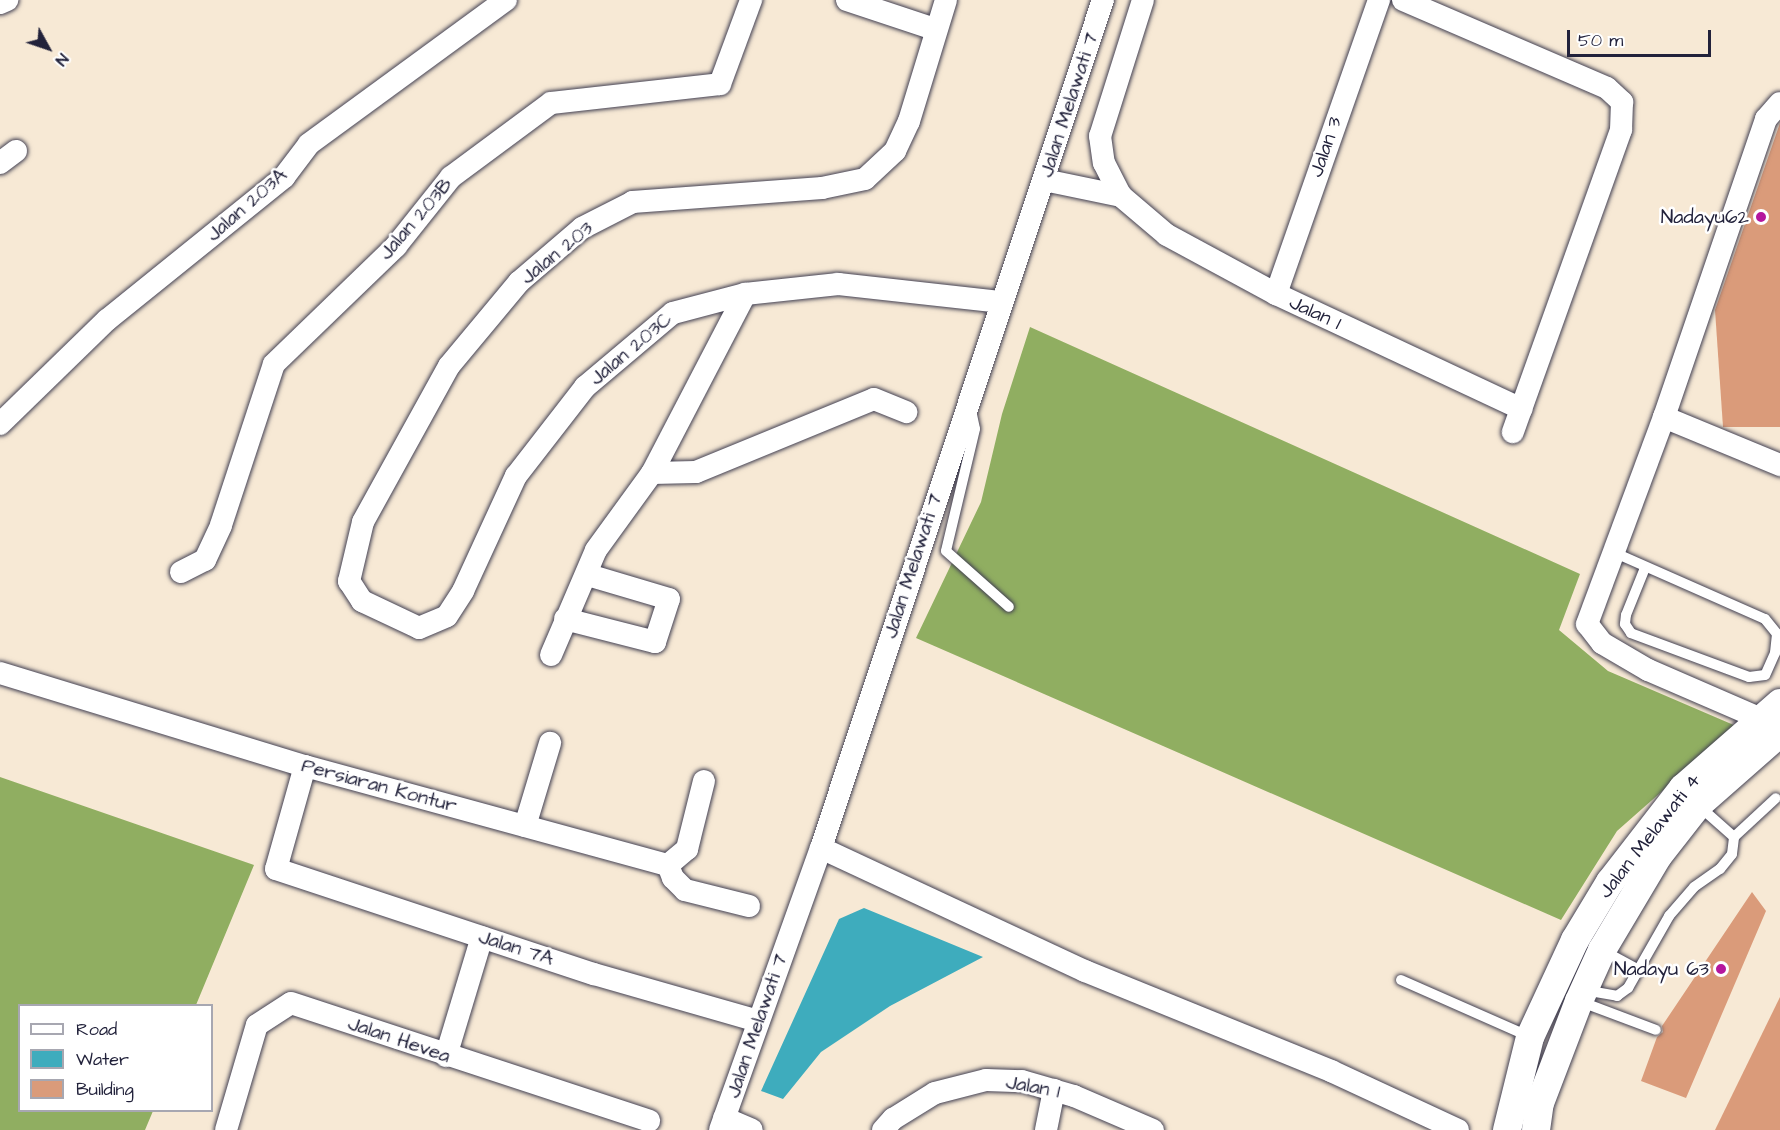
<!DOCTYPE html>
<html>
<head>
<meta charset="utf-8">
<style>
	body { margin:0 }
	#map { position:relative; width:1780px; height:1130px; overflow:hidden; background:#f7e9d5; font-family:"Architects Daughter",sans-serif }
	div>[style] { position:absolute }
	.forest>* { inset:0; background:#90ae61 }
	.water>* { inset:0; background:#3eacbd }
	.building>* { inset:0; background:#da9b7a }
	.roads { filter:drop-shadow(0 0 2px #424052) drop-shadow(0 0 2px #424052) }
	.service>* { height:10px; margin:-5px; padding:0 5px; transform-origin:5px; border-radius:5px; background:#fff }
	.minor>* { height:22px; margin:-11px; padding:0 11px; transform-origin:11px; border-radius:11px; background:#fff }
	.tertiary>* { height:28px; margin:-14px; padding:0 14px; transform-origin:14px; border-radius:14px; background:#fff }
	.dots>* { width:16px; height:16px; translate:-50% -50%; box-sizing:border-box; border:3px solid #fff; border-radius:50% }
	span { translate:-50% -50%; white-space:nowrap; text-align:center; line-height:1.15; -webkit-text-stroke:5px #fff; paint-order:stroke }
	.street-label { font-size:20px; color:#22223b }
	.poi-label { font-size:20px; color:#22223b }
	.right { translate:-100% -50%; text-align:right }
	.legend { position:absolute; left:18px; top:1004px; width:195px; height:108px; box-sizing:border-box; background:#fff; border:2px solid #a7a7b1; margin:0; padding:8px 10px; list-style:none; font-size:18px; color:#22223b }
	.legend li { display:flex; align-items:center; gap:12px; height:30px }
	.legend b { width:30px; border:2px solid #a7a7b1 }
	.north { position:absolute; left:18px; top:18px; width:60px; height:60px; -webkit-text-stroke:4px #fff; paint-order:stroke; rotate:130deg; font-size:16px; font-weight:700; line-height:24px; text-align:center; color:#22223b }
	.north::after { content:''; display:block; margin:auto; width:21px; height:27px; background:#22223b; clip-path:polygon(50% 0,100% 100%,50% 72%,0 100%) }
	.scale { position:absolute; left:1567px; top:30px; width:144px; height:27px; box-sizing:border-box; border:3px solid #22223b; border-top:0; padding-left:8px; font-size:18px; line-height:21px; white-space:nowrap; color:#22223b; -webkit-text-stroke:4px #fff; paint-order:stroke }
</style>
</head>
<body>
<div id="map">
	<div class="forest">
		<div style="clip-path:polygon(1030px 327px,1580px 574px,1559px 630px,1608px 671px,1736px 726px,1617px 831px,1561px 920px,916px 638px,981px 502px,1002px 414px)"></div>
		<div style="clip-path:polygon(0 777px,254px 865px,196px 1005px,20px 1006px,20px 1110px,153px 1111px,145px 1130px,0 1130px)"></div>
	</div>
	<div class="water">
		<div style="clip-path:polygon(864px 908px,983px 957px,890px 1006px,821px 1052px,783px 1099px,761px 1091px,839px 919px)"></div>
	</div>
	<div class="building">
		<div style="clip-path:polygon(1780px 123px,1780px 427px,1723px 427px,1715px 310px)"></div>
		<div style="clip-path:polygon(1752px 892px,1766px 911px,1686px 1098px,1641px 1081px,1657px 1037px,1663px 1032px,1662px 1026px)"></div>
		<div style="clip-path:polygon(1780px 997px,1780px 1130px,1715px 1130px)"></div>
	</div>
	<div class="roads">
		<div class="service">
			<div style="left:971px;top:410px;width:19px;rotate:78deg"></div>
			<div style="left:975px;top:429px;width:125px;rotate:103.4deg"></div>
			<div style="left:946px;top:551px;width:84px;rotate:41.6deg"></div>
			<div style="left:1613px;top:552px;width:166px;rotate:23.8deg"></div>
			<div style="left:1765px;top:619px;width:19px;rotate:51deg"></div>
			<div style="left:1777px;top:634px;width:19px;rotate:96deg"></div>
			<div style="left:1775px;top:653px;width:24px;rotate:114deg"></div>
			<div style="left:1765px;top:675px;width:16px;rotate:173deg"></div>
			<div style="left:1749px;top:677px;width:126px;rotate:-159.6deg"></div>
			<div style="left:1631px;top:633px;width:11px;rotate:-124deg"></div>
			<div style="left:1625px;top:624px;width:9px;rotate:-84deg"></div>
			<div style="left:1626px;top:615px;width:51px;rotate:-68deg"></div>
			<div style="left:1698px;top:805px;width:48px;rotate:41.6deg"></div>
			<div style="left:1602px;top:950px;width:42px;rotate:28.4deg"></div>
			<div style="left:1401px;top:980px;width:141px;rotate:23.8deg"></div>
			<div style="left:1584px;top:990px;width:34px;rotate:10deg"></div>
			<div style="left:1617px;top:996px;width:14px;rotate:-36deg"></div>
			<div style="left:1628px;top:988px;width:83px;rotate:-60.3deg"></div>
			<div style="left:1669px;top:916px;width:38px;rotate:-49deg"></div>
			<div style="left:1694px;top:887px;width:32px;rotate:-35deg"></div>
			<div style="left:1720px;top:869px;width:19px;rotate:-51deg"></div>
			<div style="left:1732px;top:854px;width:17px;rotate:-83deg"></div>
			<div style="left:1734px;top:837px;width:57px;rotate:-42.9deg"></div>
			<div style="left:1579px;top:1001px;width:82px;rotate:20.6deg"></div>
		</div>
		<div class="minor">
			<div style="left:847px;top:0;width:92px;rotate:18.4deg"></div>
			<div style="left:946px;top:0;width:127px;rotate:107deg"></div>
			<div style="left:909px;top:121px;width:33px;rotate:115deg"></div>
			<div style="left:895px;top:151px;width:41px;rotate:137deg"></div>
			<div style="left:865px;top:179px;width:44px;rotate:168.2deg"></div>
			<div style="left:822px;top:188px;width:190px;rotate:175.8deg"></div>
			<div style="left:633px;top:202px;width:57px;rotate:153deg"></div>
			<div style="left:582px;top:228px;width:83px;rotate:139.4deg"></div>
			<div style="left:519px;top:282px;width:109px;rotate:129.8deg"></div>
			<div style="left:449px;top:366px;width:178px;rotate:118.9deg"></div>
			<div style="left:363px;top:522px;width:61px;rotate:103.3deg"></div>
			<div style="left:349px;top:581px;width:24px;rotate:57deg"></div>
			<div style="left:362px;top:601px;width:63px;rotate:25.3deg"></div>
			<div style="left:419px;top:628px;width:30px;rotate:-23deg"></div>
			<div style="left:447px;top:616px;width:30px;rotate:-57deg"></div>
			<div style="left:463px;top:591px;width:127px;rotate:-65.3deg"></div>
			<div style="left:516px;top:476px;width:113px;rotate:-52.2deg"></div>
			<div style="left:585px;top:387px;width:115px;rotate:-40.1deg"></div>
			<div style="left:673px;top:313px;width:74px;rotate:-14.8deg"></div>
			<div style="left:745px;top:294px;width:94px;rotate:-6.1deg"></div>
			<div style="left:838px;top:284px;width:163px;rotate:6.3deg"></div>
			<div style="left:1143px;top:0;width:143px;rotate:107.5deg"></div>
			<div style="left:1100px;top:136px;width:27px;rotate:82deg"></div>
			<div style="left:1104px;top:163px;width:37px;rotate:63deg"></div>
			<div style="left:1121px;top:196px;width:60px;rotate:40.3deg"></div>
			<div style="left:1167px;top:235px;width:124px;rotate:28.4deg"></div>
			<div style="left:1276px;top:294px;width:271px;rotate:25.1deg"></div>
			<div style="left:1403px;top:0;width:222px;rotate:23.3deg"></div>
			<div style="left:1607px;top:88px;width:21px;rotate:43deg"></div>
			<div style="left:1622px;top:102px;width:28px;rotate:92deg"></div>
			<div style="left:1621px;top:130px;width:321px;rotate:109.7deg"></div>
			<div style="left:0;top:3px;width:8px;rotate:-23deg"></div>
			<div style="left:0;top:163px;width:20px;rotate:-37deg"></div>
			<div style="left:1044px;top:180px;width:79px;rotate:11.7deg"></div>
			<div style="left:1276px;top:294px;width:312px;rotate:-70.7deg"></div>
			<div style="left:1664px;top:417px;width:126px;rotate:22.5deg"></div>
			<div style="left:0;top:424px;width:149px;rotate:-44.2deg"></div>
			<div style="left:107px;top:320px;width:228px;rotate:-38.9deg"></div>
			<div style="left:284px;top:177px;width:41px;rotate:-52.9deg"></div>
			<div style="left:309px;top:144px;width:244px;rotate:-36.2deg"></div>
			<div style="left:652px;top:473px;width:44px;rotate:-1.3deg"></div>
			<div style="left:696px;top:472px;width:192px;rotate:-22.3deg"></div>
			<div style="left:874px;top:399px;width:35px;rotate:22deg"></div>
			<div style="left:181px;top:572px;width:27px;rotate:-27deg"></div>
			<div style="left:205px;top:560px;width:38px;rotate:-65deg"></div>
			<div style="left:221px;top:525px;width:169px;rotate:-71.8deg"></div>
			<div style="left:274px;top:364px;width:170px;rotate:-44deg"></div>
			<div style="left:396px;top:246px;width:88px;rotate:-51.4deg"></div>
			<div style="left:451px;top:177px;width:124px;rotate:-36.5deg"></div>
			<div style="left:551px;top:103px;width:170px;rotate:-6.4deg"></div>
			<div style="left:720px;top:84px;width:90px;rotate:-69.7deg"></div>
			<div style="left:565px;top:619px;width:93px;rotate:14.3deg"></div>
			<div style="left:655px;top:642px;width:45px;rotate:-72deg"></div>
			<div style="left:669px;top:599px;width:84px;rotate:-163.5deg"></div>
			<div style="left:551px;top:655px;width:114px;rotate:-66.8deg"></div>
			<div style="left:596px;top:550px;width:95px;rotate:-54deg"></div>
			<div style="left:652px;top:473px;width:202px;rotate:-62.5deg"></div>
			<div style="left:0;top:673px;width:319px;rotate:17deg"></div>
			<div style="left:305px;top:766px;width:376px;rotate:15.3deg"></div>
			<div style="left:1759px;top:718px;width:121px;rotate:-156.6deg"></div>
			<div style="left:1648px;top:670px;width:53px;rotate:-149.6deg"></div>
			<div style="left:1602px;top:643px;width:24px;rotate:-128deg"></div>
			<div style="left:1587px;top:624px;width:221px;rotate:-69.6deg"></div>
			<div style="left:1664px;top:417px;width:315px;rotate:-71.1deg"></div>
			<div style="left:1766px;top:119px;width:21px;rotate:-49deg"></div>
			<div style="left:305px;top:766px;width:107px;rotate:105.7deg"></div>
			<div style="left:276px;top:869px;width:335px;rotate:18.3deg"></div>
			<div style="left:594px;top:974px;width:171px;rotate:16deg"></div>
			<div style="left:525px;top:826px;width:87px;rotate:-73.2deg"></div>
			<div style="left:821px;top:848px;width:291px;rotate:25deg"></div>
			<div style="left:1085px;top:971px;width:266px;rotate:22.1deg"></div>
			<div style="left:1331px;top:1071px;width:140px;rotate:24.9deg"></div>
			<div style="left:668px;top:865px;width:14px;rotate:69deg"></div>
			<div style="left:673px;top:878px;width:17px;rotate:45deg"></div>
			<div style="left:685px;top:890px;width:66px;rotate:14deg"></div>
			<div style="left:668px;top:865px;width:25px;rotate:-40deg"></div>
			<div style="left:687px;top:849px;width:70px;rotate:-76deg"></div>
			<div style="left:446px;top:1056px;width:124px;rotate:-73.2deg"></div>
			<div style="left:724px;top:1118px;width:30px;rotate:23deg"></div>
			<div style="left:226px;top:1130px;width:109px;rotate:-73.6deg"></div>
			<div style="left:257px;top:1025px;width:40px;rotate:-32.9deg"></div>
			<div style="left:291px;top:1003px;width:377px;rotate:18.2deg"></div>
			<div style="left:720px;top:1130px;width:300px;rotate:-70.3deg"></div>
			<div style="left:821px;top:848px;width:894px;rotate:-71.61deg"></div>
			<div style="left:883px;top:1130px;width:15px;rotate:-48deg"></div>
			<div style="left:893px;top:1119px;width:49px;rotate:-31.8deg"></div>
			<div style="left:935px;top:1093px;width:53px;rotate:-14.3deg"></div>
			<div style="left:986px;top:1080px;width:36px;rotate:2deg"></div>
			<div style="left:1022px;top:1081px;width:54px;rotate:16.1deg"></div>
			<div style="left:1074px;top:1096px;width:86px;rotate:23.3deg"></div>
			<div style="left:1046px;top:1130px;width:41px;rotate:-78.7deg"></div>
		</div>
		<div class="tertiary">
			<div style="left:1507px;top:1130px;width:96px;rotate:-76.1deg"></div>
			<div style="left:1530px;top:1037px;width:107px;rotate:-65.1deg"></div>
			<div style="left:1575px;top:940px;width:68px;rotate:-58.9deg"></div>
			<div style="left:1610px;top:882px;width:119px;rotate:-52.2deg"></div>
			<div style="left:1683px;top:788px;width:129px;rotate:-41.2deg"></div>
			<div style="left:1536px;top:1130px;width:27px;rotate:-82deg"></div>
			<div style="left:1540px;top:1103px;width:109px;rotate:-69.1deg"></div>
			<div style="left:1579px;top:1001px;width:56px;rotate:-65.7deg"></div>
			<div style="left:1602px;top:950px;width:109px;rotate:-59.2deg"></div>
			<div style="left:1658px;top:856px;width:65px;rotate:-51.9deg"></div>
			<div style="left:1698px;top:805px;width:109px;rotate:-41.3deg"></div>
		</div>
	</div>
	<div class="dots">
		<div style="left:1761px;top:217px;background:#b5179e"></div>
		<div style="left:1721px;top:969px;background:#b5179e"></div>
	</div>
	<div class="street-label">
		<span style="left:1069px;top:105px;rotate:-72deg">Jalan Melawati 7</span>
		<span style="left:1326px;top:147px;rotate:-71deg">Jalan 3</span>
		<span style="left:247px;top:205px;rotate:-41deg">Jalan 203A</span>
		<span style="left:416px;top:219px;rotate:-49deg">Jalan 203B</span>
		<span style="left:557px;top:253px;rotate:-39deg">Jalan 203</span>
		<span style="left:1315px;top:313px;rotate:25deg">Jalan 1</span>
		<span style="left:631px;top:349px;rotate:-40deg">Jalan 203C</span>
		<span style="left:913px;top:566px;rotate:-72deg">Jalan Melawati 7</span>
		<span style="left:379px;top:786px;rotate:15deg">Persiaran Kontur</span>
		<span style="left:1650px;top:836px;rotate:-52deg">Jalan Melawati 4</span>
		<span style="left:516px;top:948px;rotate:18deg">Jalan 7A</span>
		<span style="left:757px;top:1026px;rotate:-71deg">Jalan Melawati 7</span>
		<span style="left:399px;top:1040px;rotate:19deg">Jalan Hevea</span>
		<span style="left:1033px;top:1087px;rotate:11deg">Jalan 1</span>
	</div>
	<div class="poi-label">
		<span class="right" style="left:1749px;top:217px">Nadayu62</span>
		<span class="right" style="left:1709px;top:969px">Nadayu 63</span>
	</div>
	<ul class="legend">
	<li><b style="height:8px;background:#fff"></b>Road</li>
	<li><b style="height:16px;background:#3eacbd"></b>Water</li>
	<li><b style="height:16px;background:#da9b7a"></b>Building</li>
	</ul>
	<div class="north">N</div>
	<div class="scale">50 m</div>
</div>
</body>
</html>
